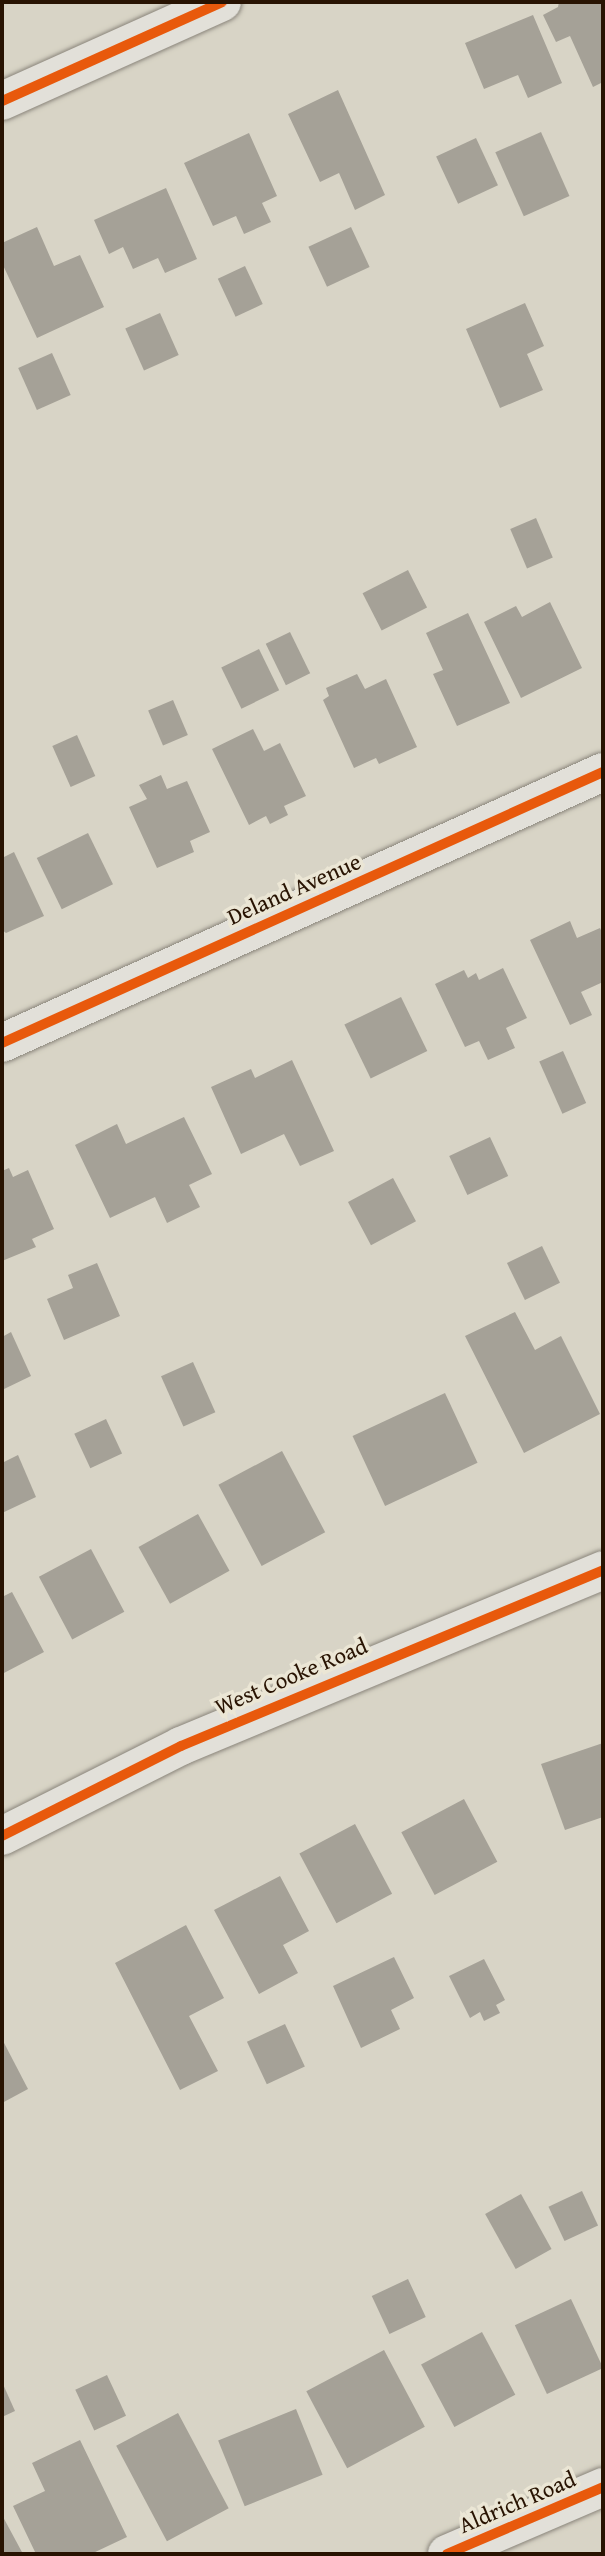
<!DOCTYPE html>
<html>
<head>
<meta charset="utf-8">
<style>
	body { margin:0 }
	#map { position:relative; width:605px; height:2556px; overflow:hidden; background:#d8d4c6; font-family:"Gentium Book Plus",serif }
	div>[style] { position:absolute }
	.building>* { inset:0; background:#a5a197; transform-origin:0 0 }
	.roads { filter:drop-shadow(0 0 2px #8a857b) drop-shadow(0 0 2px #8a857b) }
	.minor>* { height:38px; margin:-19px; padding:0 19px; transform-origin:19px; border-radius:19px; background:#e2e0d9 }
	.cycleway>* { height:10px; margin:-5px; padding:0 5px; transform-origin:5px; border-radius:5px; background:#e8590c }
	span { translate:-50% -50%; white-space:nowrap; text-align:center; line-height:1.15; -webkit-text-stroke:7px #ebe6d5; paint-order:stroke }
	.street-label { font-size:23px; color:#281302 }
	.frame { position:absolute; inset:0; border:4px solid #281302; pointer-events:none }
</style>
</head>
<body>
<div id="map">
	<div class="building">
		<div style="clip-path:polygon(559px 2px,603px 2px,603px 82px,593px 87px,570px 36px,556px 42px,543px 15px,558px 7px)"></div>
		<div style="clip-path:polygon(533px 15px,562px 83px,528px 98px,518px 75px,484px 89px,465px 43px)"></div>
		<div style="clip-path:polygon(338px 90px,385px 195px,355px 210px,339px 173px,320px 182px,288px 114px)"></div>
		<div style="left:541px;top:132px;width:70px;height:50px;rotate:66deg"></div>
		<div style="clip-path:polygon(249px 133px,277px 196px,262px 203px,271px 222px,244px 234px,236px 216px,213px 226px,184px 163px)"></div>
		<div style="left:476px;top:138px;width:52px;height:44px;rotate:65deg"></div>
		<div style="clip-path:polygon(166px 188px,197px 259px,165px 273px,158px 258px,133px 269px,123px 247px,109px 254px,94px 220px)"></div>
		<div style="clip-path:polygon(37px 227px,54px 266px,80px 255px,104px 307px,37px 338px,2px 263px,2px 243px)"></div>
		<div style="left:351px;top:227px;width:44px;height:47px;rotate:65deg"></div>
		<div style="left:245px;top:266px;width:42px;height:30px;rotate:65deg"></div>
		<div style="clip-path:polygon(525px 303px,544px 346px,527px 354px,543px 390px,500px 408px,466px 329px)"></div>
		<div style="left:160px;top:313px;width:46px;height:38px;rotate:66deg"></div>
		<div style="left:52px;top:353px;width:46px;height:37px;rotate:66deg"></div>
		<div style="left:536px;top:518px;width:43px;height:28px;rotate:67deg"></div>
		<div style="left:408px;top:570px;width:42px;height:51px;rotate:63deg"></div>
		<div style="clip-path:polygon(550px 602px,582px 668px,521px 698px,484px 622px,516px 606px,522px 617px)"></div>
		<div style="clip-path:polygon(468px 613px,510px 703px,457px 726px,433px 674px,443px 670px,426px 633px)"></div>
		<div style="left:290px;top:632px;width:46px;height:27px;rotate:64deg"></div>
		<div style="left:259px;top:649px;width:46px;height:42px;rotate:64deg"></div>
		<div style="clip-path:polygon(357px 674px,365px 689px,386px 679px,417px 747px,379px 764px,376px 758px,354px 768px,323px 700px,329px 696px,326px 688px)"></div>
		<div style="left:173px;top:700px;width:38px;height:27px;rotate:67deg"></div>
		<div style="clip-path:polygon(253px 729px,264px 751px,280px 743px,306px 796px,284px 806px,288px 815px,270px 824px,266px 816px,249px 825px,212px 749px)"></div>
		<div style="left:77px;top:735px;width:45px;height:27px;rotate:66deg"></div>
		<div style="clip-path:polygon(161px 775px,167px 789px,187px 781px,210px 832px,190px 841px,194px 852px,157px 868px,129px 807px,147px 799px,139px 785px)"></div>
		<div style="left:88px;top:833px;width:57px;height:57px;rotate:64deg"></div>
		<div style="clip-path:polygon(14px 852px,44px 916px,6px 933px,2px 930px,2px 858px)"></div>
		<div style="clip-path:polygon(570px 921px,577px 938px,600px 928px,603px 935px,603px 982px,581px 992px,592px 1015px,570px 1025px,530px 940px)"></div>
		<div style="clip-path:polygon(503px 968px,527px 1018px,506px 1028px,515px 1048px,488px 1060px,479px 1041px,465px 1047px,435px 984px,464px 970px,468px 978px,476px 973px,479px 980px)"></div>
		<div style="left:401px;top:997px;width:60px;height:63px;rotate:64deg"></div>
		<div style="left:563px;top:1051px;width:57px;height:26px;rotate:66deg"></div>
		<div style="clip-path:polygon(292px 1060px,334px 1151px,300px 1166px,284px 1134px,241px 1154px,211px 1087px,251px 1069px,255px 1078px)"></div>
		<div style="clip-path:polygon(184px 1117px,212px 1174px,189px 1185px,200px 1207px,167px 1223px,155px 1197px,110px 1218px,75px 1145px,117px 1124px,126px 1144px)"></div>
		<div style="left:490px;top:1137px;width:43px;height:45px;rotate:65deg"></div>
		<div style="clip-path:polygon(9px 1168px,13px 1177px,28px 1170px,54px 1229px,32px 1239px,36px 1247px,2px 1261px,2px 1171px)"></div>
		<div style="left:393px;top:1178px;width:49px;height:51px;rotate:62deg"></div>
		<div style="left:542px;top:1246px;width:41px;height:39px;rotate:64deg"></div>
		<div style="clip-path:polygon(97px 1263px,120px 1316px,64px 1340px,47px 1299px,73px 1288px,68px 1275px)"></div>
		<div style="clip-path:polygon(515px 1312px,535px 1350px,561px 1336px,600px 1414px,524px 1453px,465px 1336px)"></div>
		<div style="clip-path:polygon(11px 1332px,31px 1376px,2px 1390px,2px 1337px)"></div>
		<div style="left:193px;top:1362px;width:55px;height:35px;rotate:66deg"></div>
		<div style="left:445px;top:1393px;width:77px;height:102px;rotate:65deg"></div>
		<div style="left:106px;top:1419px;width:38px;height:35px;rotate:65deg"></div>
		<div style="left:282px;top:1451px;width:92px;height:72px;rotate:62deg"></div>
		<div style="clip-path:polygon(18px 1455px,36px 1497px,2px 1513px,2px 1463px)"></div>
		<div style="left:198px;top:1514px;width:65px;height:68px;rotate:61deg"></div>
		<div style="left:91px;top:1549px;width:71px;height:59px;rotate:62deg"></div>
		<div style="clip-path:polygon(12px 1592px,44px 1652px,2px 1674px,2px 1597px)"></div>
		<div style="clip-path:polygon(603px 1743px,603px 1817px,565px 1830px,541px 1764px)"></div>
		<div style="left:464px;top:1799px;width:71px;height:71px;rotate:62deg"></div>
		<div style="left:355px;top:1824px;width:79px;height:63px;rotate:62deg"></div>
		<div style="clip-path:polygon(280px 1876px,309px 1931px,283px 1945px,298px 1973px,259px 1994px,214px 1910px)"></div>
		<div style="clip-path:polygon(186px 1925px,224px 1998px,189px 2016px,218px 2071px,180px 2090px,115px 1963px)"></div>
		<div style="clip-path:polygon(394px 1957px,414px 1998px,391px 2010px,400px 2029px,361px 2048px,333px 1986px)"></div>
		<div style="clip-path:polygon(484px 1959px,505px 2000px,496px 2005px,500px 2013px,484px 2021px,480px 2012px,470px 2018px,449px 1976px)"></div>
		<div style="left:285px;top:2024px;width:47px;height:42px;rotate:65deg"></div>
		<div style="clip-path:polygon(2px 2039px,28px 2089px,2px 2103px)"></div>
		<div style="left:582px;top:2191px;width:38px;height:37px;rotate:65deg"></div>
		<div style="left:521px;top:2194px;width:63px;height:41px;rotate:61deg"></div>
		<div style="left:408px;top:2279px;width:42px;height:40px;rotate:65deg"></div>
		<div style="left:571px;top:2299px;width:76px;height:62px;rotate:65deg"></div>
		<div style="left:482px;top:2332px;width:71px;height:69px;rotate:62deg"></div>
		<div style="left:384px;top:2350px;width:87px;height:88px;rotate:62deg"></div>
		<div style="left:107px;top:2375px;width:45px;height:35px;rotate:65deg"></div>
		<div style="clip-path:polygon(2px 2382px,15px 2411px,2px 2417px)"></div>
		<div style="left:296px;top:2409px;width:71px;height:84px;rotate:68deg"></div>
		<div style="left:178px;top:2413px;width:108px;height:70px;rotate:62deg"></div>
		<div style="clip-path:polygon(80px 2440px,127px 2537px,91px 2554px,36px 2554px,13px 2506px,45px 2491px,32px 2463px)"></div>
		<div style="clip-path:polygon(2px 2515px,23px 2554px,2px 2554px)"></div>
	</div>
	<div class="roads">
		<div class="minor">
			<div style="left:2px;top:101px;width:241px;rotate:-24.2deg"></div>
			<div style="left:2px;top:1043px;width:659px;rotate:-24.27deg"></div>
			<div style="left:2px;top:1836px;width:200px;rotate:-26.7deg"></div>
			<div style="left:181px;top:1746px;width:457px;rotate:-22.6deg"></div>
			<div style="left:447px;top:2554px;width:170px;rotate:-23.2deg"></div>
		</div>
	</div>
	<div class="cycleway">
		<div style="left:2px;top:101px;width:241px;rotate:-24.2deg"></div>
		<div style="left:2px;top:1043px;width:659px;rotate:-24.27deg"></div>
		<div style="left:2px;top:1836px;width:200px;rotate:-26.7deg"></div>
		<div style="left:181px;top:1746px;width:457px;rotate:-22.6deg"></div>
		<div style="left:447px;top:2554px;width:170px;rotate:-23.2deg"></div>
	</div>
	<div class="street-label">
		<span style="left:294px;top:889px;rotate:-24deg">Deland Avenue</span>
		<span style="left:291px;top:1676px;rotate:-23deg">West Cooke Road</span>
		<span style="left:517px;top:2502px;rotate:-23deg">Aldrich Road</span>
	</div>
	<div class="frame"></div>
</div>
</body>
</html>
